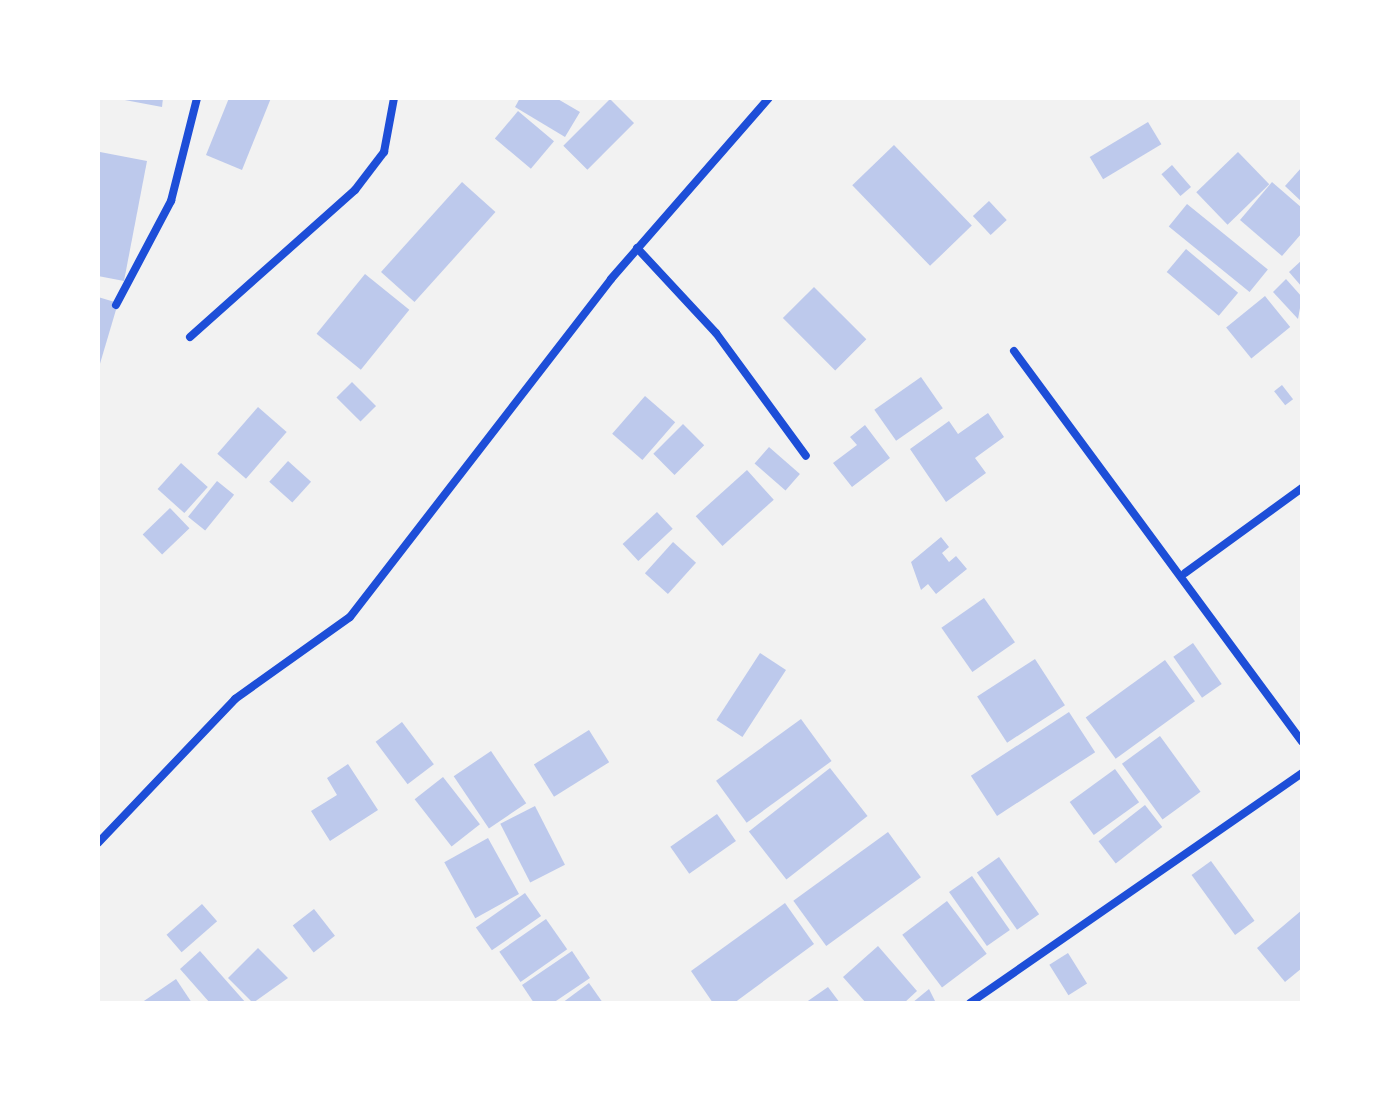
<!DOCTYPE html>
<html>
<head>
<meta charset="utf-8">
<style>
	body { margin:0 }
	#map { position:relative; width:1400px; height:1101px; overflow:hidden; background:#f2f2f2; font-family:"Open Sans",sans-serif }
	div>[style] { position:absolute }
	.building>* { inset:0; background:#bdc9ec; transform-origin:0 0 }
	.minor>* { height:8px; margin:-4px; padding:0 4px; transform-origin:4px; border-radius:4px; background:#1d4ed8 }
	span { translate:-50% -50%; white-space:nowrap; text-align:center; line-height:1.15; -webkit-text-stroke:7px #fff; paint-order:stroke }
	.frame { position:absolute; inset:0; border:100px solid #fff; pointer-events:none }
</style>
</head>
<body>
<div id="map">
	<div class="building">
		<div style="clip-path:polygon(114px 98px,163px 98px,162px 107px)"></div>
		<div style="clip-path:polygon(229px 98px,271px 98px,242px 170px,206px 155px)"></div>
		<div style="clip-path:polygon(520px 98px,556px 98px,580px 112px,565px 137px,515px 107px)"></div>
		<div style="left:610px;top:99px;width:34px;height:66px;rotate:45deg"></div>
		<div style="left:518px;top:111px;width:47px;height:36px;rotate:40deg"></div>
		<div style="left:1148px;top:122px;width:26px;height:68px;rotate:59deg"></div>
		<div style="left:894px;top:145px;width:112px;height:58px;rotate:46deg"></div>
		<div style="clip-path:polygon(100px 152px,147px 161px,124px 281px,98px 276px)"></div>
		<div style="left:1238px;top:152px;width:45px;height:58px;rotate:46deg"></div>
		<div style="left:1172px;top:165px;width:29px;height:14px;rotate:49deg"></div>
		<div style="clip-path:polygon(1302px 167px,1302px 202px,1285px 186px)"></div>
		<div style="left:462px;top:182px;width:45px;height:121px;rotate:42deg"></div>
		<div style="clip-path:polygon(1272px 182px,1302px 208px,1302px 233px,1282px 256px,1240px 220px)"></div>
		<div style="left:989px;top:201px;width:26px;height:22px;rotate:47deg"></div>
		<div style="left:1187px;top:204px;width:104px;height:29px;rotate:39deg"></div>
		<div style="left:1186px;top:249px;width:68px;height:30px;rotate:40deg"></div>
		<div style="clip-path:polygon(1302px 260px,1302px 287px,1289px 272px)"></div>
		<div style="left:365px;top:274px;width:57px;height:77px;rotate:39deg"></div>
		<div style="clip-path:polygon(1286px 279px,1302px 297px,1298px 319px,1273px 292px)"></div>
		<div style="left:814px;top:287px;width:74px;height:44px;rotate:45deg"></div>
		<div style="left:1265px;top:296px;width:40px;height:50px;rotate:51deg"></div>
		<div style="clip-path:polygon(98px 297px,118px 303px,99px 367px,98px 367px)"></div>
		<div style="left:921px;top:377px;width:38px;height:57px;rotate:55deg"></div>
		<div style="left:352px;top:382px;width:34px;height:22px;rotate:45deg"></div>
		<div style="left:1282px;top:385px;width:18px;height:10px;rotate:52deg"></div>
		<div style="left:645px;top:396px;width:40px;height:50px;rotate:41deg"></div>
		<div style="left:258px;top:407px;width:38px;height:62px;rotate:41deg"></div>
		<div style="clip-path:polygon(988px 413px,1004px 437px,975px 458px,986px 473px,946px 502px,910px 449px,949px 421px,958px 434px)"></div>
		<div style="left:683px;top:424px;width:30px;height:42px;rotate:45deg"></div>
		<div style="clip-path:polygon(865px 425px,890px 458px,852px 487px,833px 463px,857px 445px,850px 437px)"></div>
		<div style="left:769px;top:447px;width:41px;height:22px;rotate:41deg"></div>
		<div style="left:288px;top:461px;width:31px;height:28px;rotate:42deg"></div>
		<div style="left:181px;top:463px;width:36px;height:35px;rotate:42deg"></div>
		<div style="left:747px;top:470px;width:40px;height:69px;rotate:48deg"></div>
		<div style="left:217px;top:481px;width:22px;height:46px;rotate:39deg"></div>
		<div style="left:170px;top:508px;width:28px;height:38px;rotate:46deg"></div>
		<div style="left:657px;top:512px;width:23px;height:47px;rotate:47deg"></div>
		<div style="clip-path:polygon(941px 537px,949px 547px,942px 553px,949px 562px,956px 556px,967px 569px,936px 594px,928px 584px,921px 590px,911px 562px)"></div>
		<div style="left:673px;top:542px;width:31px;height:42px;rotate:42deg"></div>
		<div style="left:984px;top:598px;width:54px;height:52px;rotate:55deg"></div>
		<div style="left:1193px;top:643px;width:50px;height:24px;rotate:55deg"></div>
		<div style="left:760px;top:653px;width:31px;height:80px;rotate:33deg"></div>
		<div style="left:1035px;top:659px;width:55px;height:69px;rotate:57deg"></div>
		<div style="left:1165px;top:660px;width:51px;height:98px;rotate:54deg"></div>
		<div style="left:1069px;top:712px;width:48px;height:117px;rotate:57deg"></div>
		<div style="left:801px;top:719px;width:52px;height:105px;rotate:54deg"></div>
		<div style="left:402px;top:722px;width:53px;height:33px;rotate:53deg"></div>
		<div style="left:589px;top:730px;width:38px;height:65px;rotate:58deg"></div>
		<div style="left:1160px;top:736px;width:69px;height:47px;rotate:54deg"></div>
		<div style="left:491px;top:751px;width:63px;height:45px;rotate:56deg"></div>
		<div style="clip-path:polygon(348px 764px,378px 810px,330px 841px,311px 811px,337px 795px,327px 778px)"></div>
		<div style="left:830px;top:768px;width:61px;height:103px;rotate:52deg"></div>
		<div style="left:1115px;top:769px;width:41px;height:56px;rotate:54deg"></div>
		<div style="left:443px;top:777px;width:60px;height:36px;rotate:52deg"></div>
		<div style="left:1145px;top:805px;width:28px;height:59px;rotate:52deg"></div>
		<div style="left:535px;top:806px;width:66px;height:39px;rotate:63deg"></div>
		<div style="left:717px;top:814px;width:33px;height:57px;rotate:55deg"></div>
		<div style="left:888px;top:832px;width:56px;height:117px;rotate:54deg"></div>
		<div style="left:488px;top:838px;width:64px;height:50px;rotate:61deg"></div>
		<div style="left:999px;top:857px;width:70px;height:27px;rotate:55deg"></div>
		<div style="left:1211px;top:861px;width:74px;height:24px;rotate:54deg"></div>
		<div style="left:972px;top:876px;width:66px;height:28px;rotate:55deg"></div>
		<div style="left:525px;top:893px;width:28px;height:60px;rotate:55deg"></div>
		<div style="left:947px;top:901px;width:66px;height:56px;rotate:53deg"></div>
		<div style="clip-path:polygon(785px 903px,814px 944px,734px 1003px,713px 1003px,691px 971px)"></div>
		<div style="left:202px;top:904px;width:23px;height:47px;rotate:49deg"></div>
		<div style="left:314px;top:909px;width:34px;height:27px;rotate:52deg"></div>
		<div style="clip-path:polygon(1302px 910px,1302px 968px,1285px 982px,1257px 948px)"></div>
		<div style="left:546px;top:919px;width:37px;height:57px;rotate:55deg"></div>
		<div style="clip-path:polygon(878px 946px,917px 991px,904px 1003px,866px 1003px,843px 977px)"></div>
		<div style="clip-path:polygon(258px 948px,288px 978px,253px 1003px,228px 978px)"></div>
		<div style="clip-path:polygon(200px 951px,246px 1003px,210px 1003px,180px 969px)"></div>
		<div style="clip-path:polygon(572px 951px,590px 978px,553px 1003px,534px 1003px,522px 985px)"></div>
		<div style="left:1068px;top:953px;width:36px;height:22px;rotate:58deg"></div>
		<div style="clip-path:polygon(176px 979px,192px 1003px,141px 1003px)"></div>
		<div style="clip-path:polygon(589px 983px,603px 1003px,562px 1003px)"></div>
		<div style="clip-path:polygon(828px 987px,840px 1003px,805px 1003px)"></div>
		<div style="clip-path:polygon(929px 989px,936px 1003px,912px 1003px)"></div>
	</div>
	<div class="minor">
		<div style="left:637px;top:248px;width:116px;rotate:47.1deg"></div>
		<div style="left:716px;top:333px;width:152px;rotate:53.8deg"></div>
		<div style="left:116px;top:305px;width:118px;rotate:-62.1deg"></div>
		<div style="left:171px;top:201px;width:106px;rotate:-75.8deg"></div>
		<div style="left:190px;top:337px;width:221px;rotate:-41.7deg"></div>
		<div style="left:355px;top:190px;width:48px;rotate:-52.7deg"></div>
		<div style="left:384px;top:152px;width:55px;rotate:-79.5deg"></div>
		<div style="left:1014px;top:351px;width:485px;rotate:53.6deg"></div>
		<div style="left:1185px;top:573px;width:145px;rotate:-36deg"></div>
		<div style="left:98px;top:843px;width:199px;rotate:-46.4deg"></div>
		<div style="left:235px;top:699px;width:141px;rotate:-35.5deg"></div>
		<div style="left:350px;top:617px;width:427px;rotate:-52.3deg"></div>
		<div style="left:611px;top:279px;width:240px;rotate:-48.9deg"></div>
		<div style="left:970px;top:1003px;width:404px;rotate:-34.7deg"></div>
	</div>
	<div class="frame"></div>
</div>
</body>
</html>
